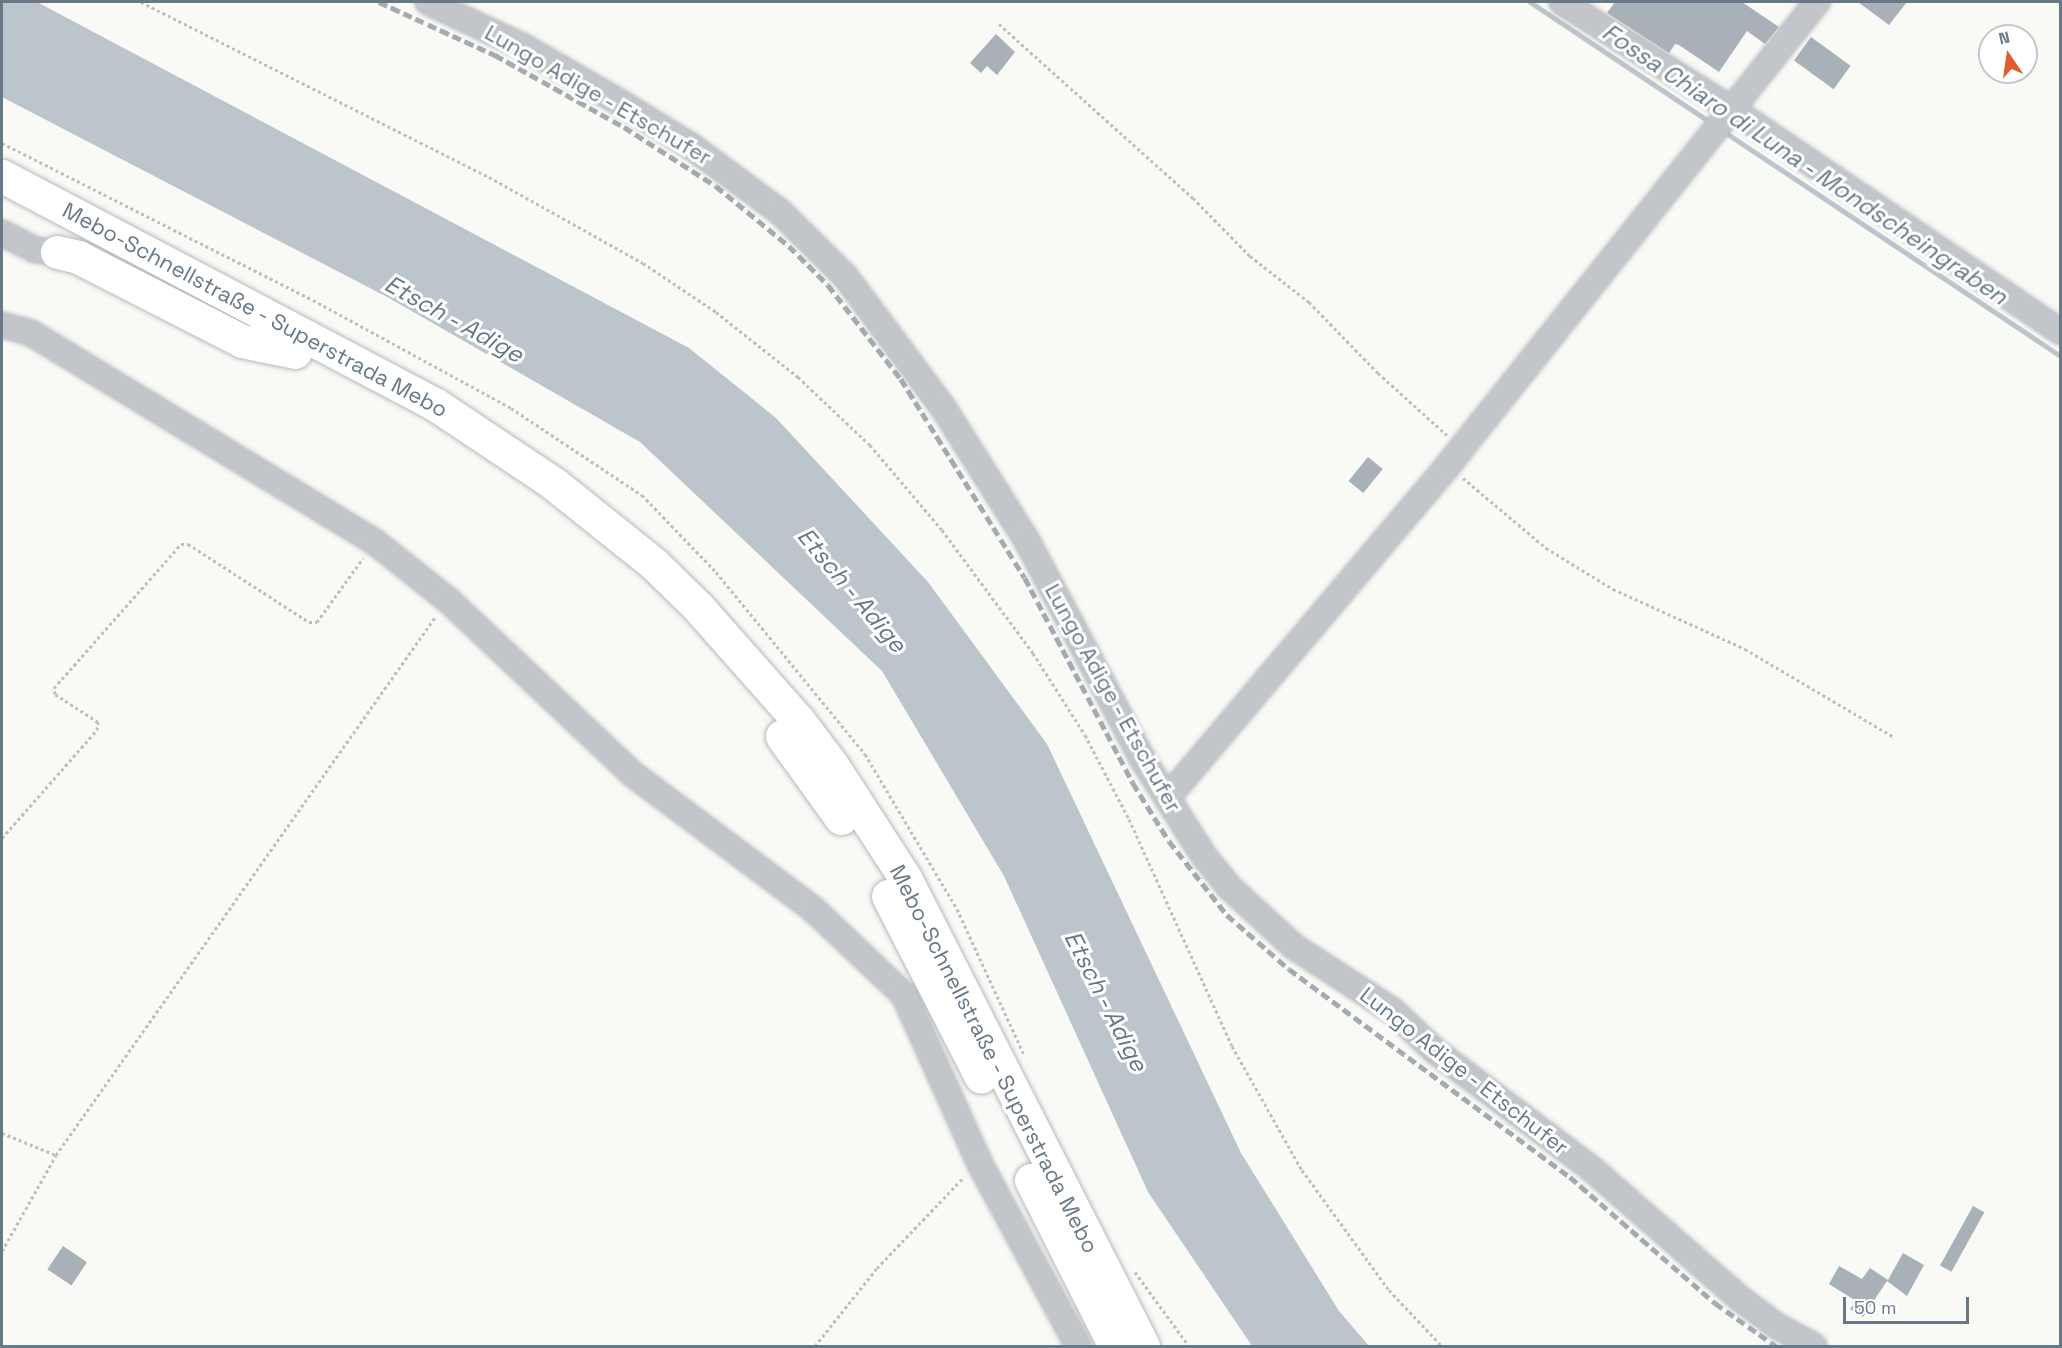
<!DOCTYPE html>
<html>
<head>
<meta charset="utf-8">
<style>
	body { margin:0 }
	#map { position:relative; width:2062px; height:1348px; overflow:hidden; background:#f9f9f6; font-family:"Space Grotesk",sans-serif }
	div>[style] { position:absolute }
	.water>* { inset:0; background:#bbc5cb }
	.stream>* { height:5px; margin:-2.5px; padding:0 2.5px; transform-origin:2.5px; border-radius:2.5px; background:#bbc5cb }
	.building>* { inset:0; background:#a9b1b8; transform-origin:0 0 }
	.path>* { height:3px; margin-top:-1.5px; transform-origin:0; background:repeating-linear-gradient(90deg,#bcbfc2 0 3px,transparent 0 6px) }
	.roads { filter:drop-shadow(0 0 2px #b6b9bd) drop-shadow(0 0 2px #b6b9bd) }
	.minor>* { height:24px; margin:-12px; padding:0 12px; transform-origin:12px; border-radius:12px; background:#c2c6ca }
	.highway>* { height:33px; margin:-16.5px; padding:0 16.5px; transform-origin:16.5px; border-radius:16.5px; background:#fff }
	.rail>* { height:4.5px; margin-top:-2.25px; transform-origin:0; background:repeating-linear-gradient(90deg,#a3aab0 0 9px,transparent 0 13.5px) }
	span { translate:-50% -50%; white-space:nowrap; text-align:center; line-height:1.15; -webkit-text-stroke:6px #fff; paint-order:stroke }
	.street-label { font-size:22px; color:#687887 }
	.water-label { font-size:24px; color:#647982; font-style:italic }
	.frame { position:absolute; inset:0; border:3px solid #687887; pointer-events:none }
	.north { position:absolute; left:1978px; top:24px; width:60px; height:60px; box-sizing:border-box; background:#fff; border:2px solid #c3c9cf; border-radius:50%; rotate:347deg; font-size:16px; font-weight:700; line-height:24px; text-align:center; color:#687887 }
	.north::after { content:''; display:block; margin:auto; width:21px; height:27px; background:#e25d2e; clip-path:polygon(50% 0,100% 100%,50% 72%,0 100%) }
	.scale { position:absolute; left:1843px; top:1297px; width:126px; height:27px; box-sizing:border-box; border:3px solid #687887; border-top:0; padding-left:8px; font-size:18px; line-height:21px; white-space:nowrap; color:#687887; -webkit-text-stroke:4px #fff; paint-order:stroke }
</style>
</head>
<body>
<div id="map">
	<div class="water">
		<div style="clip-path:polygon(2px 2px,37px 2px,689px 348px,776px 418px,928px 582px,1047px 744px,1241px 1153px,1339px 1311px,1369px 1346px,1252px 1346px,1148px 1192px,1004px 876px,882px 671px,640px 442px,389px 298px,2px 97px)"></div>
	</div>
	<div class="stream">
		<div style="left:1530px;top:2px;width:220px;rotate:33.7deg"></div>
		<div style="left:1723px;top:131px;width:405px;rotate:33.7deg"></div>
	</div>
	<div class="building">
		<div style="clip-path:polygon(1615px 2px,1742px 2px,1779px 27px,1765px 44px,1747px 31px,1719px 72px,1679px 45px,1675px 44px,1669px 53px,1607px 13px)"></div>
		<div style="clip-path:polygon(1858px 2px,1907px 2px,1889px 25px)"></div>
		<div style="clip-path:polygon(996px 34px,1015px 52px,997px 75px,987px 66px,981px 73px,970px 63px)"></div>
		<div style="left:1811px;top:37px;width:49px;height:29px;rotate:36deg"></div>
		<div style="left:1368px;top:457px;width:19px;height:31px;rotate:39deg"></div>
		<div style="left:1973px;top:1206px;width:13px;height:68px;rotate:29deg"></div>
		<div style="left:63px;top:1246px;width:29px;height:28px;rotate:34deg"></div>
		<div style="clip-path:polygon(1903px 1253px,1924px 1265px,1907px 1296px,1887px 1281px,1863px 1317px,1850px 1309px,1856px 1301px,1829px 1284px,1839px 1266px,1862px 1279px,1870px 1268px,1888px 1280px)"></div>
	</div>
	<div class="path">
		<div style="left:141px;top:2px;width:390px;rotate:26.7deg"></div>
		<div style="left:489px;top:177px;width:176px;rotate:29.2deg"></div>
		<div style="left:643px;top:263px;width:88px;rotate:33.9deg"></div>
		<div style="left:716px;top:312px;width:105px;rotate:38.4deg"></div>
		<div style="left:798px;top:377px;width:99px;rotate:43.4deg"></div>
		<div style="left:870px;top:445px;width:111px;rotate:49.7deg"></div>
		<div style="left:942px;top:530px;width:153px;rotate:53.5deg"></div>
		<div style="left:1033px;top:653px;width:97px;rotate:57.6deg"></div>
		<div style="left:1085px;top:735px;width:95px;rotate:62.4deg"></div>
		<div style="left:1129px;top:819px;width:249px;rotate:65.6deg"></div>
		<div style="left:1232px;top:1046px;width:142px;rotate:60.6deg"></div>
		<div style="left:1302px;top:1170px;width:148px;rotate:54.1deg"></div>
		<div style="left:1389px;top:1290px;width:77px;rotate:46.6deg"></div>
		<div style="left:999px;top:24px;width:261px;rotate:41.9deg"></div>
		<div style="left:1193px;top:198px;width:81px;rotate:45.5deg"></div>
		<div style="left:1250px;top:256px;width:75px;rotate:37.9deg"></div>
		<div style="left:1309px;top:302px;width:99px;rotate:45.8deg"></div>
		<div style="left:1378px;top:373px;width:94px;rotate:42deg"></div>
		<div style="left:2px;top:143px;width:348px;rotate:26.8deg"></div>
		<div style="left:313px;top:300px;width:226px;rotate:28.6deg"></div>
		<div style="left:511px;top:408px;width:157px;rotate:33.6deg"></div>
		<div style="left:642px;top:495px;width:107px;rotate:46.1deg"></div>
		<div style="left:716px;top:572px;width:235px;rotate:50.7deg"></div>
		<div style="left:865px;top:754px;width:180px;rotate:59.3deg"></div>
		<div style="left:957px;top:909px;width:161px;rotate:65.3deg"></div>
		<div style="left:1463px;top:478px;width:109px;rotate:40.1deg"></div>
		<div style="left:1546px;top:548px;width:79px;rotate:31.5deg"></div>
		<div style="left:1613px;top:589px;width:145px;rotate:24.4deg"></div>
		<div style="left:1745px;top:649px;width:173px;rotate:30.6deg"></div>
		<div style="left:2px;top:838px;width:144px;rotate:-48.7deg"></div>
		<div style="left:97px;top:730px;width:8px;rotate:-83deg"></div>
		<div style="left:98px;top:722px;width:51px;rotate:-146.9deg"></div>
		<div style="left:55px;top:694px;width:6px;rotate:-99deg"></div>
		<div style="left:54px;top:688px;width:192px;rotate:-48.6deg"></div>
		<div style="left:181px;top:544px;width:7px"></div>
		<div style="left:188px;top:544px;width:144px;rotate:32.8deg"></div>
		<div style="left:309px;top:622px;width:8px"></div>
		<div style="left:317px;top:622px;width:79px;rotate:-54.3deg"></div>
		<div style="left:2px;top:1133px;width:58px;rotate:22.2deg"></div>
		<div style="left:56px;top:1155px;width:659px;rotate:-54.82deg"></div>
		<div style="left:2px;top:1251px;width:110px;rotate:-60.6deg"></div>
		<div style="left:1135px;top:1272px;width:92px;rotate:53.9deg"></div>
		<div style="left:815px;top:1346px;width:100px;rotate:-51.5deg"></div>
		<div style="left:877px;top:1268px;width:126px;rotate:-46.3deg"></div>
	</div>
	<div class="roads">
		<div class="minor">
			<div style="left:428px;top:2px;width:104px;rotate:25.1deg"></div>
			<div style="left:522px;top:46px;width:108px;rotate:29.9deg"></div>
			<div style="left:616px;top:100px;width:88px;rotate:31.5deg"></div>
			<div style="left:691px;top:146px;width:109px;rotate:36.5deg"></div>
			<div style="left:779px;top:211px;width:93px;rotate:44.6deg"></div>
			<div style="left:845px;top:276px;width:166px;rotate:53.3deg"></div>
			<div style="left:944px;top:409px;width:154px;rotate:57.8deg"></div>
			<div style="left:1026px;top:539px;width:250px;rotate:62.1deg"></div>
			<div style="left:1143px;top:760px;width:114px;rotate:57.6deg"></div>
			<div style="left:1204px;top:856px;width:38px;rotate:51deg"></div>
			<div style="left:1228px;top:886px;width:88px;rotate:42.7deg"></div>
			<div style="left:1293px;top:946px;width:119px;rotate:33deg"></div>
			<div style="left:1393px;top:1011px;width:57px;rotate:43.6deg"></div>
			<div style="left:1434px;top:1050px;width:199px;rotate:37deg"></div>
			<div style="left:1593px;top:1170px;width:194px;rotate:41.2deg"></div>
			<div style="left:1739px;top:1298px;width:47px;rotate:36.4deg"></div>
			<div style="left:1777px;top:1326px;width:42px;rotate:28.4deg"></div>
			<div style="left:1562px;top:2px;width:202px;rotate:32.3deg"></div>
			<div style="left:1733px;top:110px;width:395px;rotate:34.1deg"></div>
			<div style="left:2px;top:233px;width:37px;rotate:27deg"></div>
			<div style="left:35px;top:250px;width:22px;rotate:5deg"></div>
			<div style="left:2px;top:325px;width:30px;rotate:15deg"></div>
			<div style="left:31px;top:333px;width:403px;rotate:31.3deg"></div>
			<div style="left:375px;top:542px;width:93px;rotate:38.5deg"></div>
			<div style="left:448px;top:600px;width:255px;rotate:43.3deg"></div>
			<div style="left:634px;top:775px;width:224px;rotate:36.8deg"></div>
			<div style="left:813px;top:909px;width:125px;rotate:43.4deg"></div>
			<div style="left:904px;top:995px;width:185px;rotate:65.8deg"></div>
			<div style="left:980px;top:1164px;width:207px;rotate:61.7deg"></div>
			<div style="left:1168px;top:797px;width:436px;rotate:-49.8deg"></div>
			<div style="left:1449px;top:464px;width:591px;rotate:-51.46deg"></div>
		</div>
		<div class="highway">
			<div style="left:2px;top:176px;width:491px;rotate:27.8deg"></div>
			<div style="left:436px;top:405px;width:141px;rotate:33.7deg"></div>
			<div style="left:553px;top:483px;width:129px;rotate:38.7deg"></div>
			<div style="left:654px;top:564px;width:62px;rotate:44.3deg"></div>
			<div style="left:698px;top:607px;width:151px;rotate:48.5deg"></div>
			<div style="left:798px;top:720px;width:56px;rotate:52.9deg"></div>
			<div style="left:832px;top:765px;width:135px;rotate:57.1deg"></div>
			<div style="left:905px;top:878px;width:525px;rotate:63.04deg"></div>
			<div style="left:57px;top:252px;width:22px;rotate:13deg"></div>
			<div style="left:78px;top:257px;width:184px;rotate:27.1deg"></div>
			<div style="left:242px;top:341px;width:54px;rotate:11.7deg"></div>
			<div style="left:782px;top:736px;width:101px;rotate:54.3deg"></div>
			<div style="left:888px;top:896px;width:203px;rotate:62.8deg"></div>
			<div style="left:1031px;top:1180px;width:186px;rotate:63.2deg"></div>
		</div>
	</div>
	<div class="rail">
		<div style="left:379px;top:2px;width:128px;rotate:24.6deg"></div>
		<div style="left:495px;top:55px;width:148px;rotate:29.2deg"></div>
		<div style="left:624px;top:127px;width:109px;rotate:32.7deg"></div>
		<div style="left:716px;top:186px;width:94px;rotate:39.4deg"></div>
		<div style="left:789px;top:246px;width:55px;rotate:45deg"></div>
		<div style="left:828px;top:285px;width:119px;rotate:52.2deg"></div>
		<div style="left:901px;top:379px;width:234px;rotate:58.1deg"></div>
		<div style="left:1025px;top:578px;width:232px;rotate:62.2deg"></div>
		<div style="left:1133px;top:783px;width:68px;rotate:58.2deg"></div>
		<div style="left:1169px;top:841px;width:94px;rotate:51.9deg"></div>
		<div style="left:1227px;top:915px;width:82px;rotate:41.1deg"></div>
		<div style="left:1289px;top:969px;width:350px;rotate:36.5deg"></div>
		<div style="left:1570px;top:1177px;width:192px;rotate:41deg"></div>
		<div style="left:1715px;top:1303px;width:75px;rotate:35.2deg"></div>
	</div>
	<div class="street-label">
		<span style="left:598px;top:95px;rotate:30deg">Lungo Adige - Etschufer</span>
		<span style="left:255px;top:310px;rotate:28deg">Mebo-Schnellstraße - Superstrada Mebo</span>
		<span style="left:1113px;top:698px;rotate:61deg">Lungo Adige - Etschufer</span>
		<span style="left:994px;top:1059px;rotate:63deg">Mebo-Schnellstraße - Superstrada Mebo</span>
		<span style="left:1464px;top:1071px;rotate:38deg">Lungo Adige - Etschufer</span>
	</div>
	<div class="water-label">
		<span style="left:1805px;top:164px;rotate:34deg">Fossa Chiaro di Luna - Mondscheingraben</span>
		<span style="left:454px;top:319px;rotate:29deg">Etsch - Adige</span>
		<span style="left:852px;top:590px;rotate:50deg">Etsch - Adige</span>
		<span style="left:1106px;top:1001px;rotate:63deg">Etsch - Adige</span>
	</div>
	<div class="frame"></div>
	<div class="north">N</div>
	<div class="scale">50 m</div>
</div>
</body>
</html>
